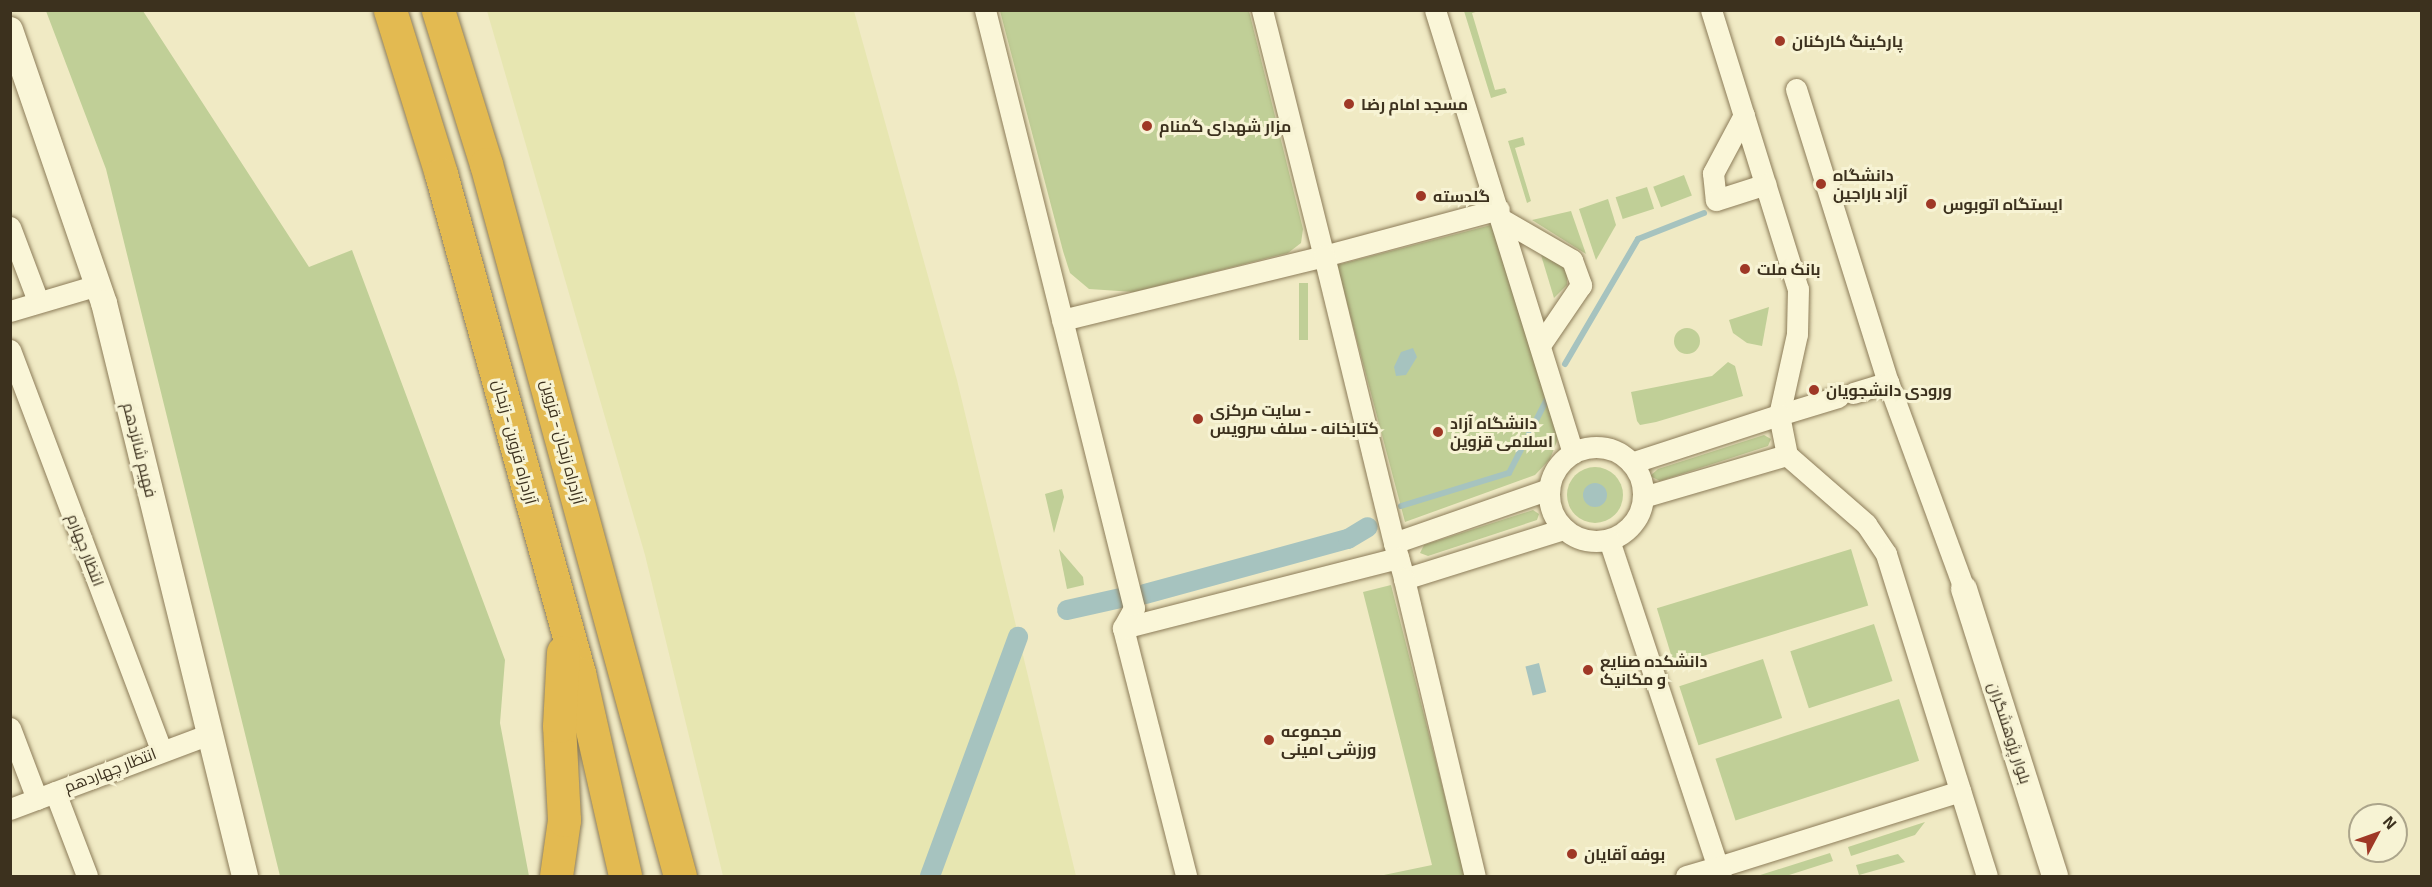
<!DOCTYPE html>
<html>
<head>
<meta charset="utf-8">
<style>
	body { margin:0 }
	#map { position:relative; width:2432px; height:887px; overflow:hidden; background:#f0eac4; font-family:Georgia,Cairo,serif }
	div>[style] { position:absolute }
	.farmland>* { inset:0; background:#e7e6b1 }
	.green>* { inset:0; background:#c0cf97; transform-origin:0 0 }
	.round { border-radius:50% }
	.water>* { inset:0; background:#a6c3bf; transform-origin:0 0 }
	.stream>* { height:6px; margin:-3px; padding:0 3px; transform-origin:3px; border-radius:3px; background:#a6c3bf }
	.canal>* { height:20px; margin:-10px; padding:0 10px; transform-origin:10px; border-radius:10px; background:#a6c3bf }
	.roads { filter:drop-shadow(0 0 2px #8c7c59) drop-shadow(0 0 2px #8c7c59) }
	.minor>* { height:21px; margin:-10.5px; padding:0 10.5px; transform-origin:10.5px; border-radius:10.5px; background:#faf6d8 }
	.minor>.ring { margin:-10.5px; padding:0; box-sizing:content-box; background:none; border:21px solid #faf6d8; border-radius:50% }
	.tertiary>* { height:26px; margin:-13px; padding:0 13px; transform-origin:13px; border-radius:13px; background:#faf6d8 }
	.motorway>* { height:33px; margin:-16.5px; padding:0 16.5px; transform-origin:16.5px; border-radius:16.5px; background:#e3ba51 }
	.dots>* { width:16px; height:16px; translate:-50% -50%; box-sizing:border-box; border:3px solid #f7f3d4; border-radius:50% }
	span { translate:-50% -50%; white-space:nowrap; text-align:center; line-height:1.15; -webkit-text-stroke:6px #f7f3d4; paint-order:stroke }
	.poi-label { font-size:16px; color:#3c311e; font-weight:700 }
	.left { translate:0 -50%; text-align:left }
	.street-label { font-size:16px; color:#3c311e }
	.frame { position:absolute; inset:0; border:12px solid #3c311e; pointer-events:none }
	.north { position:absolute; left:2348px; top:803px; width:60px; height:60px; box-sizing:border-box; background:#f7f3d4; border:2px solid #aca58b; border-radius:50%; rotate:49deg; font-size:16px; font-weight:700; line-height:24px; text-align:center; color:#3c311e }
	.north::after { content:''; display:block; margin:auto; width:21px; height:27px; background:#9f3826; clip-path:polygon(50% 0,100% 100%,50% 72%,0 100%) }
</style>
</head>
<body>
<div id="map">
	<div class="farmland">
		<div style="clip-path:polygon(487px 11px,854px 11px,957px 380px,1076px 876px,723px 876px,645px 555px)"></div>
	</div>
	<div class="green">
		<div style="clip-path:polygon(46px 11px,143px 11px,309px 267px,352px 250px,505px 660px,500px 723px,529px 876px,280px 876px,106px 169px)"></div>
		<div style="clip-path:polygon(1000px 11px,1249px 11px,1303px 229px,1301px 243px,1288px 253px,1134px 292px,1089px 289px,1070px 273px,1063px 251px)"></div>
		<div style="clip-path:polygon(1464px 11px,1479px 11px,1472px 13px,1495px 90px,1505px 88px,1507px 93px,1491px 98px)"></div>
		<div style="clip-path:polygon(1523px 137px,1525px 145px,1515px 148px,1531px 201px,1527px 203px,1508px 141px)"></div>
		<div style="left:1684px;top:175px;width:22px;height:33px;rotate:69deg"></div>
		<div style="left:1647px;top:187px;width:23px;height:33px;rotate:72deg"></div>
		<div style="clip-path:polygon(1608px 199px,1616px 225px,1596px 260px,1579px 209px)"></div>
		<div style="clip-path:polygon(1571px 211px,1586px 254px,1532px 220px)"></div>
		<div style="clip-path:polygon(1491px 225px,1556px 414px,1557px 441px,1550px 459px,1535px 475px,1405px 522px,1337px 265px)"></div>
		<div style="clip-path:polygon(1541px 255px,1562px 262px,1567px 273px,1567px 285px,1554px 298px)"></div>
		<div style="left:1299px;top:283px;width:9px;height:57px"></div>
		<div style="clip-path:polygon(1769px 307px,1762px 346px,1747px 343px,1733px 333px,1729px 320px)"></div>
		<div class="round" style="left:1674px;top:328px;width:26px;height:26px"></div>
		<div style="clip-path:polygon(1728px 362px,1735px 366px,1743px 396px,1656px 422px,1640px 425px,1637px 421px,1631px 392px,1712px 376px)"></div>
		<div style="clip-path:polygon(1764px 435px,1771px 439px,1768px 446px,1660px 481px,1650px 476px,1658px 469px)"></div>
		<div class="round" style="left:1567px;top:467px;width:56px;height:56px"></div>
		<div style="clip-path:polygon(1062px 489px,1064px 497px,1054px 533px,1045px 494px)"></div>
		<div style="clip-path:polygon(1533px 510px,1539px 514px,1537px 520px,1428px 556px,1420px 553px,1424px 545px)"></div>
		<div style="clip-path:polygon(1059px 549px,1083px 577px,1084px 585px,1067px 589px)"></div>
		<div style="left:1851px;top:549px;width:59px;height:203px;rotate:73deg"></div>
		<div style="clip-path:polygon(1391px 585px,1465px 876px,1379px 876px,1432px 865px,1363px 592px)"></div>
		<div style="left:1874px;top:624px;width:60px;height:88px;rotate:72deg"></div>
		<div style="left:1763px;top:659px;width:62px;height:88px;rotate:72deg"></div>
		<div style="left:1899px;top:699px;width:65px;height:193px;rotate:72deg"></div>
		<div style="clip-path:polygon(1925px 822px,1915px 835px,1851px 856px,1848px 847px)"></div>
		<div style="clip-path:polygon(1830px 853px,1833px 861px,1786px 876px,1757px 876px)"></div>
		<div style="clip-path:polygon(1898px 854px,1905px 862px,1859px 875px,1856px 865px)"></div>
	</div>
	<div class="water">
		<div style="clip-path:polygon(1413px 348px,1417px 357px,1406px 375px,1396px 376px,1394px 367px,1401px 352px)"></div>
		<div class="round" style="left:1583px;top:483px;width:24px;height:24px"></div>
		<div style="left:1539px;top:663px;width:30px;height:14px;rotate:76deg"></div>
	</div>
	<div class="stream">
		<div style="left:1565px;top:364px;width:145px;rotate:-59.7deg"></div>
		<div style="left:1638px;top:239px;width:71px;rotate:-21.5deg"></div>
		<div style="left:1401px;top:506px;width:113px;rotate:-17deg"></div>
		<div style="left:1509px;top:473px;width:85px;rotate:-62.8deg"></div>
	</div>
	<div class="canal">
		<div style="left:1145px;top:594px;width:210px;rotate:-15.2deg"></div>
		<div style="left:1348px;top:539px;width:23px;rotate:-31deg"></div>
		<div style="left:1067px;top:610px;width:55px;rotate:-12.5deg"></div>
		<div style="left:930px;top:876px;width:255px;rotate:-69.8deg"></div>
	</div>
	<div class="roads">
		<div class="minor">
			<div style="left:985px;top:10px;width:616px;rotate:76.01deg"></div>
			<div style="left:1134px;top:608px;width:23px;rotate:119deg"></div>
			<div style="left:1123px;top:628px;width:256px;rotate:75.7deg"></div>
			<div style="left:1262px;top:10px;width:254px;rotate:75.9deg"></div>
			<div style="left:1324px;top:256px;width:181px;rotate:-15deg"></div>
			<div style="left:1435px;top:10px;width:464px;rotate:72.7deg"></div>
			<div style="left:1711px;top:10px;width:292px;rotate:72.7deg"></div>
			<div style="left:1798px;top:289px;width:45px;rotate:91.3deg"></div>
			<div style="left:1797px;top:334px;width:83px;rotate:102.5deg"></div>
			<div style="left:1779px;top:415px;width:62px;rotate:-17deg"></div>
			<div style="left:1796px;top:89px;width:307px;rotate:72.6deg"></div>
			<div style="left:1744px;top:115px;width:66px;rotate:118.1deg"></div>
			<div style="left:1713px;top:173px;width:27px;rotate:84deg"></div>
			<div style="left:1716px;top:200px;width:52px;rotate:-17.7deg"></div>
			<div style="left:1503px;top:220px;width:80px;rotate:30.1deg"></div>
			<div style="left:1572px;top:260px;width:27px;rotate:70deg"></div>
			<div style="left:1581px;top:285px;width:73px;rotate:124.3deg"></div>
			<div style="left:10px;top:227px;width:79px;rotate:69.3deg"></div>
			<div style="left:10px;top:311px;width:92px;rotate:-16.5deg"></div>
			<div style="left:1062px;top:320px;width:270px;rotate:-13.7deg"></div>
			<div style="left:1324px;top:256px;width:295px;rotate:76.3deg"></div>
			<div style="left:10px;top:350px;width:428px;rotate:69.3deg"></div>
			<div style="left:1853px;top:393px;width:37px;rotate:-17deg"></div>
			<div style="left:1888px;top:382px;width:221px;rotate:69.8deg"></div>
			<div class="ring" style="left:1549px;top:447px;width:73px;height:73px"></div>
			<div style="left:1631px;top:463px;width:156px;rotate:-18deg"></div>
			<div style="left:1779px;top:415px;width:41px;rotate:78.7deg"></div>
			<div style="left:1549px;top:489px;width:164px;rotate:160.8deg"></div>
			<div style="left:1394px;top:543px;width:37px;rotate:74deg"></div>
			<div style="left:1404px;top:579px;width:168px;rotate:-17.4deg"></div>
			<div style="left:1643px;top:497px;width:150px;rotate:-16.3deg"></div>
			<div style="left:1787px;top:455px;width:105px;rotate:41.1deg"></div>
			<div style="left:1866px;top:524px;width:36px;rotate:56deg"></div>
			<div style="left:1886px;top:554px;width:337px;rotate:72.6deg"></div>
			<div style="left:1609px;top:540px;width:345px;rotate:71.6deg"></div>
			<div style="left:1718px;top:867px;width:254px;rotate:-17.4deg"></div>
			<div style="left:1404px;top:579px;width:305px;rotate:76.6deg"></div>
			<div style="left:1123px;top:628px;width:284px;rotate:-14.3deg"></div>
			<div style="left:10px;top:728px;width:76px;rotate:69.2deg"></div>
			<div style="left:55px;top:792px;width:90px;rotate:69.1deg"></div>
			<div style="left:10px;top:809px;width:214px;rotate:-20.6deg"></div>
			<div style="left:1686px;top:876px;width:33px;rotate:-16deg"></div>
			<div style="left:1718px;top:867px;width:9px;rotate:72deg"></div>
		</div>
		<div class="tertiary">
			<div style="left:10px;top:30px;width:289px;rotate:71deg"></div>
			<div style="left:104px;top:303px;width:590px;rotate:76.18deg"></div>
			<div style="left:1964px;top:589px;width:301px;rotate:72.4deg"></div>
		</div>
		<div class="motorway">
			<div style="left:390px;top:10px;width:172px;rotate:72.7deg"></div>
			<div style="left:441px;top:174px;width:518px;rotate:74.54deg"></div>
			<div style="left:579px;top:673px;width:208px;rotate:77.2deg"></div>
			<div style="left:438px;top:10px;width:161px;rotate:72.7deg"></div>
			<div style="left:486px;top:164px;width:738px;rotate:74.76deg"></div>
			<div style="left:556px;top:876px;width:57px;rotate:-81.9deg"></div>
			<div style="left:564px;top:820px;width:94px;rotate:-93deg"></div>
			<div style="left:559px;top:726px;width:74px;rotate:-86.9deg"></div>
		</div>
	</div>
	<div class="dots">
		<div style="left:1780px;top:41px;background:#9f3826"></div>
		<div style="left:1349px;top:104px;background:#9f3826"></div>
		<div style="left:1147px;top:126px;background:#9f3826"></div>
		<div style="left:1821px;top:184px;background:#9f3826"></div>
		<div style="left:1421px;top:196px;background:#9f3826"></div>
		<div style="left:1931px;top:204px;background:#9f3826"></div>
		<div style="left:1745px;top:269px;background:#9f3826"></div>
		<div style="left:1814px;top:390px;background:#9f3826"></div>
		<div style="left:1198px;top:419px;background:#9f3826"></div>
		<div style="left:1438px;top:432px;background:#9f3826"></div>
		<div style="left:1588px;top:670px;background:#9f3826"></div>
		<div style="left:1269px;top:740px;background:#9f3826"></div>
		<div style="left:1572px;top:854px;background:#9f3826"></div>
	</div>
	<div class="poi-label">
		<span class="left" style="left:1792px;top:41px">پارکینگ کارکنان</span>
		<span class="left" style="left:1361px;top:104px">مسجد امام رضا</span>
		<span class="left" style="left:1159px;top:126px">مزار شهدای گمنام</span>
		<span class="left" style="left:1833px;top:184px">دانشگاه<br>آزاد باراجین</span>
		<span class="left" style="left:1433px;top:196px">گلدسته</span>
		<span class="left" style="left:1943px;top:204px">ایستگاه اتوبوس</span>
		<span class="left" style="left:1757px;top:269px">بانک ملت</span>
		<span class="left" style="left:1826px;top:390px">ورودی دانشجویان</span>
		<span class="left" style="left:1210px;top:419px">سایت مرکزی -<br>کتابخانه - سلف سرویس</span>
		<span class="left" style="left:1450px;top:432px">دانشگاه آزاد<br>اسلامی قزوین</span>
		<span class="left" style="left:1600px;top:670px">دانشکده صنایع<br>و مکانیک</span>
		<span class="left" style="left:1281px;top:740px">مجموعه<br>ورزشی امینی</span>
		<span class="left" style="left:1584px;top:854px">بوفه آقایان</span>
	</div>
	<div class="street-label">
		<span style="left:515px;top:442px;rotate:75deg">آزادراه قزوین - زنجان</span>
		<span style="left:563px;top:442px;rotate:75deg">آزادراه زنجان - قزوین</span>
		<span style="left:140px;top:450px;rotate:76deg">فهیم شانزدهم</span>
		<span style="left:86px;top:550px;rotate:69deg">انتظار چهارم</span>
		<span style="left:2010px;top:733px;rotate:72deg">بلوار پژوهشگران</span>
		<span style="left:110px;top:770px;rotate:-21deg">انتظار چهاردهم</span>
	</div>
	<div class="frame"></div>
	<div class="north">N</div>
</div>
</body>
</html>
